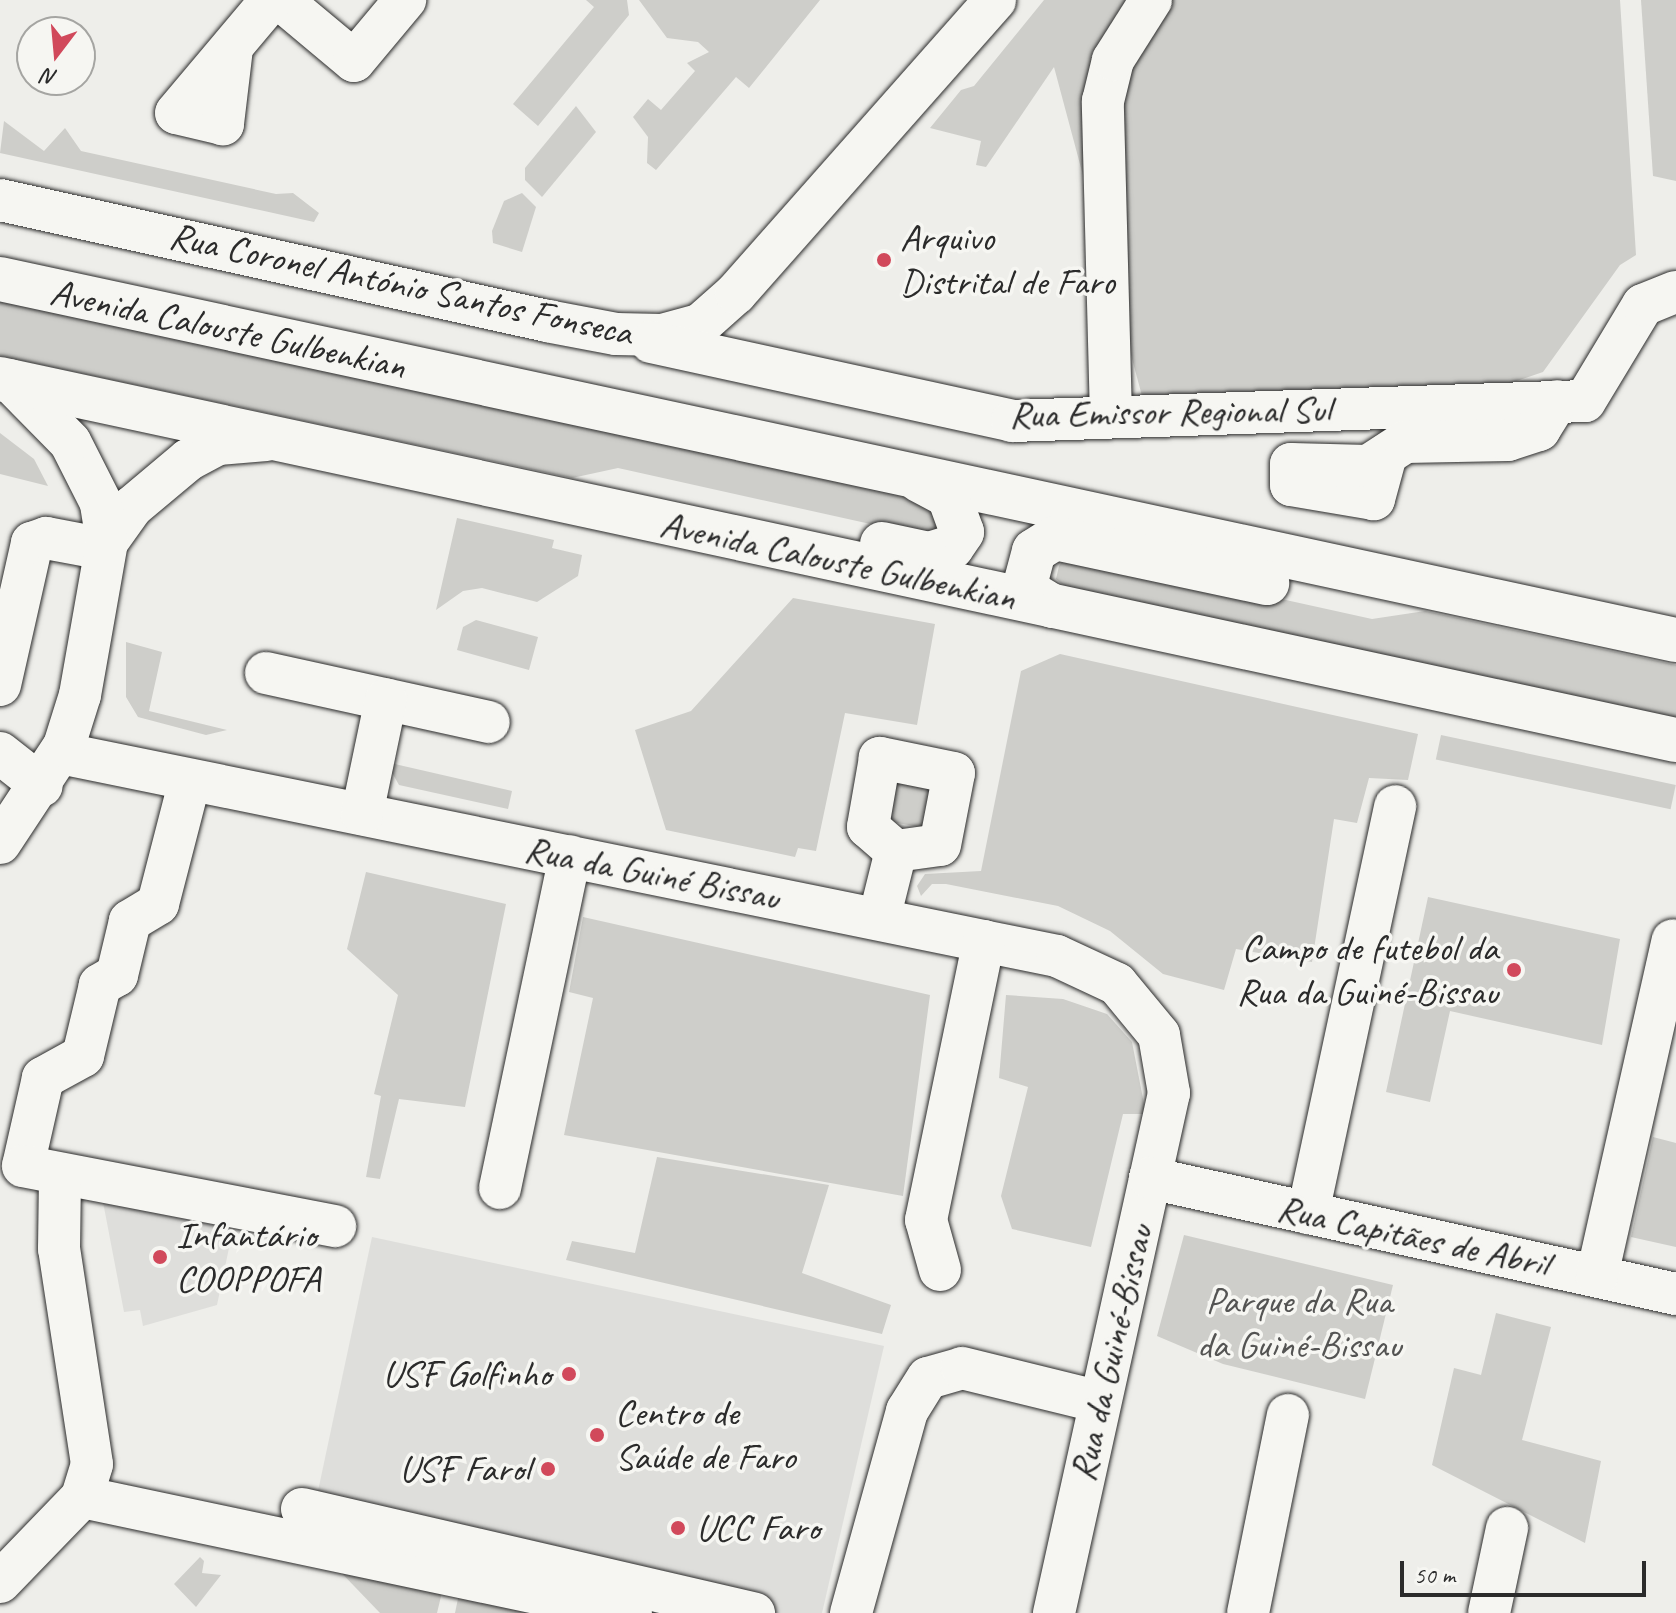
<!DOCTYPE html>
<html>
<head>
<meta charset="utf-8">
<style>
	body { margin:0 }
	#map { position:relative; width:1676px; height:1613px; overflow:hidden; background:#eeeeea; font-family:Caveat,sans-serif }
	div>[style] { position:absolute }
	.built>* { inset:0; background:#dededb }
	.green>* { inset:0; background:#cececa; transform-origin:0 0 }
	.roads { filter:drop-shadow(0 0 2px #2b2b2b) drop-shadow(0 0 2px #2b2b2b) }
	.minor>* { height:42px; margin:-21px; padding:0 21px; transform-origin:21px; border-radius:21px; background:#f6f6f2 }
	.major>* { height:44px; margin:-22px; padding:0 22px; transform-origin:22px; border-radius:22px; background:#f6f6f2 }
	.dots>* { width:22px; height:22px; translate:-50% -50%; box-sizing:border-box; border:4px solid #f6f6f2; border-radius:50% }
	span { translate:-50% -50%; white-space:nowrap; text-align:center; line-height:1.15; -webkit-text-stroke:7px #f6f6f2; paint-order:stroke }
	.poi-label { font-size:38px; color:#2b2b2b }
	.left { translate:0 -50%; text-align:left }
	.right { translate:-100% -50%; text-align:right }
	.street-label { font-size:38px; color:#2b2b2b }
	.park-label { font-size:38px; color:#545453 }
	.north { position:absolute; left:16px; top:16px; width:80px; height:80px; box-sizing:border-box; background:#f6f6f2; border:2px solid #a5a5a2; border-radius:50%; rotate:196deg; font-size:22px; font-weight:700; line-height:32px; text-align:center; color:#2b2b2b }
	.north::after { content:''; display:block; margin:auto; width:28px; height:36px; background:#d1495b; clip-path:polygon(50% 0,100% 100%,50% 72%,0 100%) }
	.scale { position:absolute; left:1400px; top:1561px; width:246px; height:36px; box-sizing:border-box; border:4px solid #2b2b2b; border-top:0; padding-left:10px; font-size:24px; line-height:28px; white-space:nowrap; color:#2b2b2b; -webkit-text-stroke:6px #f6f6f2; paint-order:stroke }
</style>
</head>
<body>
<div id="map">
	<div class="built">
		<div style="clip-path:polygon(103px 1202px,233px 1229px,217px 1305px,143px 1326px,140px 1310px,124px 1312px)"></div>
		<div style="clip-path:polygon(372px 1237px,884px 1346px,822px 1613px,718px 1613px,311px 1524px)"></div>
	</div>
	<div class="green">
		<div style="clip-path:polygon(586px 0,627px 0,629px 15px,538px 126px,513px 104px,594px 7px)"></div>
		<div style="clip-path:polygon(639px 0,820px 0,749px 88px,736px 77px,656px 170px,647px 163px,648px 137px,633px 117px,648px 99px,661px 110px,695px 71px,687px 63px,709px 52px,698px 42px,667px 38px)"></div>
		<div style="clip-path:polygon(1044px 0,1620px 0,1636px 255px,1620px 265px,1543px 372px,1496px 388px,1142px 396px,1054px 67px,986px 167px,976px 165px,981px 141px,930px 128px,961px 90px,974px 86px)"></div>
		<div style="clip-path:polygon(1641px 0,1676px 0,1676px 181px,1653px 176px)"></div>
		<div style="clip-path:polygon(576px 106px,596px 132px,542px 197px,525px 180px,525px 168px)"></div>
		<div style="clip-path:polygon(4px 121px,44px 151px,65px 128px,81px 151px,276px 194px,293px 193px,319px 213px,314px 222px,0 153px)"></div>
		<div style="clip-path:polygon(522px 193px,536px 207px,522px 252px,493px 243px,492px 231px,504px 201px)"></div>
		<div style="clip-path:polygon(0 301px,918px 499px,930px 503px,940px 522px,930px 534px,911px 533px,618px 468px,572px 478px,0 356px)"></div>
		<div style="clip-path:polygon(0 433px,34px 459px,48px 486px,0 474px)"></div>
		<div style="clip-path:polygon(457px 518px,554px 540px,552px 548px,582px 555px,578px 576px,537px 602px,482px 588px,463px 591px,436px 610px)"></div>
		<div style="clip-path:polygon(1081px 555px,1372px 619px,1425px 611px,1676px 665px,1676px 720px,1068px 589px,1056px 579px,1059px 566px,1066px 556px)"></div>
		<div style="clip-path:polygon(793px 598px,935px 624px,917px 725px,845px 713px,816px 851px,798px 848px,795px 857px,666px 830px,635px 730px,691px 711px)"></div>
		<div style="clip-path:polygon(476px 620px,538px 637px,529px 670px,457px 650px,463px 627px)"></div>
		<div style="clip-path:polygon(126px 642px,162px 652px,149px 711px,227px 730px,206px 735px,138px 717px,126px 697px)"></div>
		<div style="clip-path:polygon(1060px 654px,1418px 734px,1408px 780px,1369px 778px,1357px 823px,1334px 819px,1312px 962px,1236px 949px,1224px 990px,1163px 974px,1110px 931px,1058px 906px,946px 884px,932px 884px,921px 896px,917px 886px,925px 874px,981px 871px,1021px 671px)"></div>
		<div style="left:1441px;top:735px;width:240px;height:25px;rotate:12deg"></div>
		<div style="clip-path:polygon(386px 762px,512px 791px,508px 809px,399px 785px)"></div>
		<div style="left:892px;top:775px;width:47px;height:46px;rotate:11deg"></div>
		<div style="clip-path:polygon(366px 872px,506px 904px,465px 1107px,399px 1099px,380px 1179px,366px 1177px,381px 1096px,374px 1094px,398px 995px,347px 949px)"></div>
		<div style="clip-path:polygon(1428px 897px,1620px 939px,1602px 1045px,1450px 1011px,1430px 1102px,1386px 1092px)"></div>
		<div style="clip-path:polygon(583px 917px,930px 995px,903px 1196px,564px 1135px,593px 998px,569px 992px)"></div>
		<div style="clip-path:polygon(1006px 995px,1063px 999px,1107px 1014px,1132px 1042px,1146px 1114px,1123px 1114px,1091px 1247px,1012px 1229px,1001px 1196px,1028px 1087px,999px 1078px)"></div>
		<div style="clip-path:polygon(1653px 1137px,1676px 1143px,1676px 1247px,1631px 1237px)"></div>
		<div style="clip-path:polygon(657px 1157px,829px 1185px,802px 1273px,891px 1305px,882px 1334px,566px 1260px,572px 1241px,635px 1253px)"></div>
		<div style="clip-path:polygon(1184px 1235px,1393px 1285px,1365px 1399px,1223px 1364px,1157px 1336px)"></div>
		<div style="clip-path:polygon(1496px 1313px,1551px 1327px,1522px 1440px,1601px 1461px,1585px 1543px,1432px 1465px,1454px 1368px,1481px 1375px)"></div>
		<div style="clip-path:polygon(200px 1557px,204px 1561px,202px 1573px,221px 1575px,196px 1607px,174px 1584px)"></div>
		<div style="clip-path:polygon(330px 1561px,444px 1584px,437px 1613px,380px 1613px)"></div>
		<div style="clip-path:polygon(460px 1589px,567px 1613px,455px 1613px)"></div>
	</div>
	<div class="roads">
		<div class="minor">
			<div style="left:281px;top:0;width:95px;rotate:39.9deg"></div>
			<div style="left:354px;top:61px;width:80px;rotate:-50.1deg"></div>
			<div style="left:232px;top:48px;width:77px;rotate:96.8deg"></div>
			<div style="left:223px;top:124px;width:48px;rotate:-166.8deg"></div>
			<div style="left:176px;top:113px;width:148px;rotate:-49.9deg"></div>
			<div style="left:0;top:200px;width:560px;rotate:12.47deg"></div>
			<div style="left:547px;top:321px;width:70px;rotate:10.7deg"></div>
			<div style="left:616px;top:334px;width:46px;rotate:1.2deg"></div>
			<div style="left:662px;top:335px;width:39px;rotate:-15deg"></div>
			<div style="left:700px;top:325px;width:48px;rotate:-41.6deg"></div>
			<div style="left:736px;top:293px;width:391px;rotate:-48.5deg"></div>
			<div style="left:651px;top:342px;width:370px;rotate:12.3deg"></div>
			<div style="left:1012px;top:421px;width:573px;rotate:-2deg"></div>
			<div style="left:1585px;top:401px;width:112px;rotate:-58.9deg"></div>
			<div style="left:1643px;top:305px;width:35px;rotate:-22deg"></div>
			<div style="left:1111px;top:417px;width:316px;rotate:-91.5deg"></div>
			<div style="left:1103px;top:101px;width:42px;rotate:-76.3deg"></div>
			<div style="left:1113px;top:60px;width:71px;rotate:-57.7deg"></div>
			<div style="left:1386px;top:455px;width:46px;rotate:105.3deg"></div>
			<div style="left:1374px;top:499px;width:84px;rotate:-170.4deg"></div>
			<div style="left:1291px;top:485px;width:21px;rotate:-90deg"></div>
			<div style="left:1291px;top:464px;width:77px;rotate:1.5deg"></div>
			<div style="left:1368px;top:466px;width:44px;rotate:-33deg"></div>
			<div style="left:1405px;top:442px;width:103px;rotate:-1.1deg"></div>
			<div style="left:1508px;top:440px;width:33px;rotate:-18deg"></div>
			<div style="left:1539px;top:430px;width:34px;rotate:-58deg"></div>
			<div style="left:107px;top:542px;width:43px;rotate:-54.5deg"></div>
			<div style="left:132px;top:507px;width:73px;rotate:-40deg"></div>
			<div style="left:188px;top:460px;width:34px;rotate:-28deg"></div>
			<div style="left:218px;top:444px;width:48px;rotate:-4.8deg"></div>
			<div style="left:266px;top:673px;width:228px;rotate:12.4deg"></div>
			<div style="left:0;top:685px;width:146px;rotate:-77.3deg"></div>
			<div style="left:32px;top:543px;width:15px;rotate:-20deg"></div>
			<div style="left:46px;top:538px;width:60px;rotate:10.6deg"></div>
			<div style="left:0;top:753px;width:53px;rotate:38.2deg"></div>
			<div style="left:60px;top:753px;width:1017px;rotate:11.51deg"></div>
			<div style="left:1057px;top:956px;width:66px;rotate:25deg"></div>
			<div style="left:1117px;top:984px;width:66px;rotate:50.5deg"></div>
			<div style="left:1159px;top:1035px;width:59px;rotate:80.2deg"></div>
			<div style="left:1169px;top:1093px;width:533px;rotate:102.47deg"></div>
			<div style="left:190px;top:780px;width:128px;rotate:104.5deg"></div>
			<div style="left:158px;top:904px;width:33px;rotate:149deg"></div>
			<div style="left:130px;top:921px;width:56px;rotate:103.5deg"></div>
			<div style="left:117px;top:975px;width:20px;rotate:150deg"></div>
			<div style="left:100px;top:985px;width:73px;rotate:103.5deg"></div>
			<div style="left:83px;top:1056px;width:46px;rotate:151.2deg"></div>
			<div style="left:43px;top:1078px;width:90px;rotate:102.8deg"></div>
			<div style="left:23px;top:1166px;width:318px;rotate:10.9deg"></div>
			<div style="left:362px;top:814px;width:117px;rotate:-78.2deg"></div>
			<div style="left:0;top:843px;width:116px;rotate:-56.6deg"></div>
			<div style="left:64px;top:746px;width:53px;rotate:-72.6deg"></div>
			<div style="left:80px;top:695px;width:155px;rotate:-80deg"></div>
			<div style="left:107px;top:542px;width:39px;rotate:-99deg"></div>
			<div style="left:101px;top:503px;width:68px;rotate:-116.9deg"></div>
			<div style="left:70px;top:442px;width:87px;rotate:-134.5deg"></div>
			<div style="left:879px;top:919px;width:70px;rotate:-76deg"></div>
			<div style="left:896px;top:851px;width:44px;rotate:-7.8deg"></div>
			<div style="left:940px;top:845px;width:73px;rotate:-79deg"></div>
			<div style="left:954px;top:773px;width:76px;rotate:-168.5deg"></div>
			<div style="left:880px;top:758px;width:70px;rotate:99.9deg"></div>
			<div style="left:868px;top:827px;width:37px;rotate:41deg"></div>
			<div style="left:1150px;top:1178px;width:539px;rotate:12.44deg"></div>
			<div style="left:500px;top:1188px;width:339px;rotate:-78.1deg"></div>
			<div style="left:1308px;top:1213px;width:416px;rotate:-77.9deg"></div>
			<div style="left:940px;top:1270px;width:52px;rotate:-105.6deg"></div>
			<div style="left:926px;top:1220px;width:285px;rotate:-78.3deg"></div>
			<div style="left:1597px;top:1276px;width:344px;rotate:-77.3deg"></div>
			<div style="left:82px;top:1497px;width:561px;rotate:11.93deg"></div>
			<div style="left:302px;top:1509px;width:464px;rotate:13deg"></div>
			<div style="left:0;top:1582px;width:118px;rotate:-46deg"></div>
			<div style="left:82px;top:1497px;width:34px;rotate:-73deg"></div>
			<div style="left:92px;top:1464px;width:218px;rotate:-98.7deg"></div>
			<div style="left:59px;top:1249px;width:74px;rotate:-89.2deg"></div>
			<div style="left:851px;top:1613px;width:210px;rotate:-74.5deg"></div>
			<div style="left:907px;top:1411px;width:39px;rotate:-58deg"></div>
			<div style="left:928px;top:1378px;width:35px;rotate:-16deg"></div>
			<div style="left:962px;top:1368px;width:142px;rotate:13.8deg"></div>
			<div style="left:1248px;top:1613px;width:202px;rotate:-78.6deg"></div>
			<div style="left:1489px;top:1613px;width:87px;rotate:-78deg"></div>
		</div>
		<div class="major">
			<div style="left:0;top:279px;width:1714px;rotate:12.16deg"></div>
			<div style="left:0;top:379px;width:1714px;rotate:12.16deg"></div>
			<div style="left:882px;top:544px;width:48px;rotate:12deg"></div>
			<div style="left:929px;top:554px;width:24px;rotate:-17deg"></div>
			<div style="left:952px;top:547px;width:18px;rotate:-56deg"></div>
			<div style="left:962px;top:532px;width:38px;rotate:-110deg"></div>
			<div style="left:949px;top:496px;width:34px;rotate:-152deg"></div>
			<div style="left:1052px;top:606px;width:23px;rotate:-149deg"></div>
			<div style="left:1032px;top:594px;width:14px;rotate:-115deg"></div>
			<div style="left:1026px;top:581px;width:31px;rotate:-75deg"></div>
			<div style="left:1034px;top:551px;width:25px;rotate:-32deg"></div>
			<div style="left:1055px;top:538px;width:217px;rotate:12deg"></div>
		</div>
	</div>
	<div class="dots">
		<div style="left:884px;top:260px;background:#d1495b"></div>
		<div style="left:1514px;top:970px;background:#d1495b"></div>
		<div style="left:160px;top:1257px;background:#d1495b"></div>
		<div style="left:569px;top:1374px;background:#d1495b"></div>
		<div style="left:597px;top:1435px;background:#d1495b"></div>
		<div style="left:548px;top:1469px;background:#d1495b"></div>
		<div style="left:678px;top:1528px;background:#d1495b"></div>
	</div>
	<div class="poi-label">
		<span class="left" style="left:900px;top:260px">Arquivo<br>Distrital de Faro</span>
		<span class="right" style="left:1498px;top:970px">Campo de futebol da<br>Rua da Guiné-Bissau</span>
		<span class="left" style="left:176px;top:1257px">Infantário<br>COOPPOFA</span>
		<span class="right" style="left:551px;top:1374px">USF Golfinho</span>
		<span class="left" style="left:615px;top:1435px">Centro de<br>Saúde de Faro</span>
		<span class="right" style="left:530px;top:1469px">USF Farol</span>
		<span class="left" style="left:696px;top:1528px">UCC Faro</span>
	</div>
	<div class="street-label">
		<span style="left:401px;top:284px;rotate:12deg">Rua Coronel António Santos Fonseca</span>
		<span style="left:228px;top:329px;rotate:12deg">Avenida Calouste Gulbenkian</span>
		<span style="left:1170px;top:412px;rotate:-1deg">Rua Emissor Regional Sul</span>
		<span style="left:838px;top:561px;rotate:12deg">Avenida Calouste Gulbenkian</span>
		<span style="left:652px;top:873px;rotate:11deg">Rua da Guiné Bissau</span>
		<span style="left:1413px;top:1236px;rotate:12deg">Rua Capitães de Abril</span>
		<span style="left:1111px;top:1353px;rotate:-77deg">Rua da Guiné-Bissau</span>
	</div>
	<div class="park-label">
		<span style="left:1299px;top:1323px">Parque da Rua<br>da Guiné-Bissau</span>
	</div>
	<div class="north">N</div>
	<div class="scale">50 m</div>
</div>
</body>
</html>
